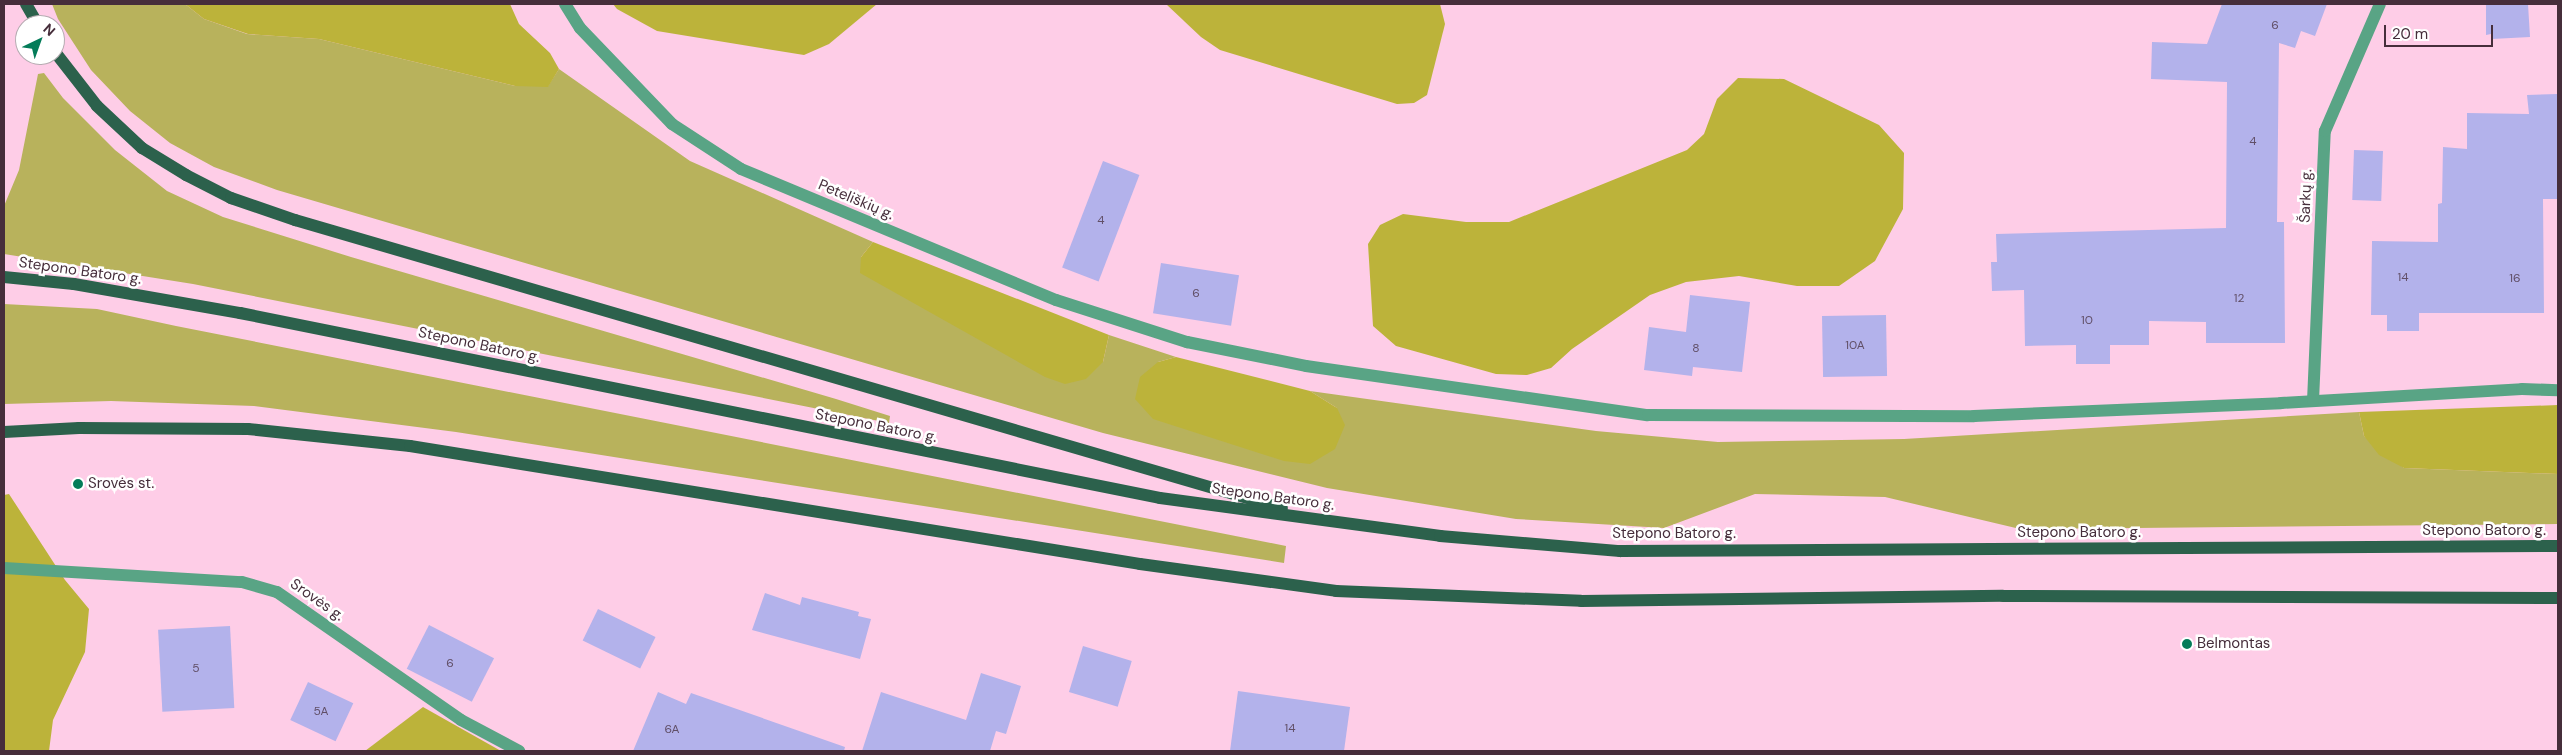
<!DOCTYPE html>
<html>
<head>
<meta charset="utf-8">
<style>
	body { margin:0 }
	#map { position:relative; width:2562px; height:755px; overflow:hidden; background:#fecde7; font-family:"DM Sans",sans-serif }
	div>[style] { position:absolute }
	.green>* { inset:0; background:#b8b25c }
	.forest>* { inset:0; background:#bcb33a }
	.building>* { inset:0; background:#b3b2eb; transform-origin:0 0 }
	.minor>* { height:12px; margin:-6px; padding:0 6px; transform-origin:6px; border-radius:6px; background:#59a485 }
	.primary>* { height:12px; margin:-6px; padding:0 6px; transform-origin:6px; border-radius:6px; background:#2c614c }
	.dots>* { width:14px; height:14px; translate:-50% -50%; box-sizing:border-box; border:2px solid #fff; border-radius:50% }
	span { translate:-50% -50%; white-space:nowrap; text-align:center; line-height:1.15; -webkit-text-stroke:5px #fff; paint-order:stroke }
	.number-label { font-size:12px; color:#614f67 }
	.number-label span { -webkit-text-stroke-width:0 }
	.street-label { font-size:15px; color:#462e3b }
	.poi-label { font-size:15px; color:#462e3b }
	.left { translate:0 -50%; text-align:left }
	.frame { position:absolute; inset:0; border:5px solid #462e3b; pointer-events:none }
	.north { position:absolute; left:15px; top:15px; width:50px; height:50px; box-sizing:border-box; background:#fff; border:1px solid #b5abb1; border-radius:50%; rotate:42deg; font-size:14px; font-weight:700; line-height:20px; text-align:center; color:#462e3b }
	.north::after { content:''; display:block; margin:auto; width:18px; height:22px; background:#047c59; clip-path:polygon(50% 0,100% 100%,50% 72%,0 100%) }
	.scale { position:absolute; left:2384px; top:25px; width:109px; height:22px; box-sizing:border-box; border:2px solid #462e3b; border-top:0; padding-left:6px; font-size:15px; line-height:18px; white-space:nowrap; color:#462e3b; -webkit-text-stroke:4px #fff; paint-order:stroke }
</style>
</head>
<body>
<div id="map">
	<div class="green">
		<div style="clip-path:polygon(52px 4px,185px 4px,204px 19px,247px 34px,319px 39px,515px 86px,548px 86px,559px 69px,690px 161px,873px 242px,861px 257px,1103px 362px,1109px 335px,1176px 357px,1158px 362px,1337px 408px,1310px 391px,1596px 431px,1718px 442px,1904px 439px,2359px 412px,2364px 436px,2404px 468px,2558px 474px,2558px 524px,2020px 529px,1885px 497px,1755px 494px,1664px 528px,1516px 519px,1327px 488px,1103px 433px,277px 190px,214px 167px,170px 143px,130px 111px,91px 70px,58px 19px)"></div>
		<div style="clip-path:polygon(44px 73px,63px 98px,115px 150px,167px 191px,223px 217px,351px 257px,836px 399px,890px 416px,889px 423px,193px 284px,4px 254px,4px 206px,19px 170px,38px 74px)"></div>
		<div style="clip-path:polygon(4px 304px,97px 309px,176px 326px,1286px 546px,1284px 563px,456px 432px,254px 406px,111px 401px,4px 404px)"></div>
	</div>
	<div class="forest">
		<div style="clip-path:polygon(185px 4px,510px 4px,519px 24px,550px 53px,559px 69px,548px 87px,515px 86px,319px 39px,248px 34px,204px 19px)"></div>
		<div style="clip-path:polygon(613px 4px,877px 4px,829px 44px,804px 55px,657px 31px,617px 9px)"></div>
		<div style="clip-path:polygon(1166px 4px,1440px 4px,1445px 24px,1427px 95px,1414px 103px,1397px 104px,1220px 50px,1201px 37px)"></div>
		<div style="clip-path:polygon(1738px 78px,1784px 79px,1879px 125px,1904px 153px,1903px 209px,1875px 261px,1839px 286px,1797px 286px,1739px 276px,1686px 282px,1650px 295px,1572px 349px,1551px 368px,1527px 375px,1496px 374px,1396px 346px,1373px 326px,1368px 244px,1380px 225px,1403px 214px,1466px 222px,1509px 222px,1687px 150px,1704px 134px,1717px 99px)"></div>
		<div style="clip-path:polygon(873px 242px,1109px 335px,1103px 362px,1086px 379px,1065px 384px,1045px 377px,860px 273px,861px 257px)"></div>
		<div style="clip-path:polygon(1176px 357px,1310px 391px,1337px 408px,1345px 425px,1335px 449px,1310px 464px,1284px 461px,1153px 419px,1135px 399px,1140px 377px,1158px 362px)"></div>
		<div style="clip-path:polygon(2558px 405px,2558px 474px,2404px 468px,2379px 455px,2364px 436px,2359px 412px)"></div>
		<div style="clip-path:polygon(9px 494px,65px 580px,89px 609px,85px 652px,53px 720px,49px 751px,4px 751px,4px 495px)"></div>
		<div style="clip-path:polygon(423px 707px,501px 751px,365px 751px)"></div>
	</div>
	<div class="building">
		<div style="clip-path:polygon(2222px 4px,2327px 4px,2315px 36px,2301px 31px,2295px 48px,2279px 43px,2277px 222px,2284px 222px,2285px 343px,2206px 343px,2206px 322px,2149px 321px,2149px 345px,2110px 345px,2110px 364px,2076px 364px,2076px 345px,2025px 346px,2024px 290px,1992px 291px,1991px 262px,1997px 262px,1996px 234px,2226px 228px,2227px 82px,2151px 79px,2152px 42px,2207px 44px)"></div>
		<div style="clip-path:polygon(2486px 4px,2528px 4px,2530px 37px,2492px 39px,2491px 34px,2486px 35px)"></div>
		<div style="clip-path:polygon(2558px 94px,2558px 199px,2543px 199px,2544px 313px,2419px 313px,2419px 331px,2387px 331px,2387px 315px,2371px 315px,2372px 241px,2438px 242px,2438px 204px,2442px 203px,2443px 147px,2467px 149px,2467px 113px,2529px 114px,2527px 95px)"></div>
		<div style="left:2354px;top:150px;width:29px;height:50px;rotate:2deg"></div>
		<div style="left:1103px;top:161px;width:39px;height:114px;rotate:21deg"></div>
		<div style="left:1161px;top:263px;width:79px;height:51px;rotate:9deg"></div>
		<div style="clip-path:polygon(1690px 295px,1750px 302px,1742px 372px,1693px 367px,1692px 376px,1644px 370px,1649px 327px,1686px 332px)"></div>
		<div style="left:1886px;top:315px;width:61px;height:64px;rotate:89deg"></div>
		<div style="clip-path:polygon(765px 593px,800px 605px,802px 597px,859px 612px,858px 616px,871px 619px,860px 659px,752px 630px)"></div>
		<div style="left:598px;top:609px;width:64px;height:35px;rotate:26deg"></div>
		<div style="left:429px;top:625px;width:73px;height:49px;rotate:27deg"></div>
		<div style="left:230px;top:626px;width:82px;height:72px;rotate:87deg"></div>
		<div style="left:1083px;top:646px;width:51px;height:48px;rotate:17deg"></div>
		<div style="clip-path:polygon(981px 673px,1021px 686px,1006px 734px,996px 731px,990px 751px,862px 751px,881px 692px,966px 720px)"></div>
		<div style="left:308px;top:682px;width:50px;height:42px;rotate:25deg"></div>
		<div style="clip-path:polygon(1238px 691px,1350px 707px,1344px 751px,1230px 751px)"></div>
		<div style="clip-path:polygon(658px 692px,686px 704px,691px 693px,845px 747px,844px 751px,633px 751px)"></div>
	</div>
	<div class="minor">
		<div style="left:565px;top:4px;width:28px;rotate:58deg"></div>
		<div style="left:580px;top:28px;width:133px;rotate:46.2deg"></div>
		<div style="left:672px;top:124px;width:82px;rotate:33.1deg"></div>
		<div style="left:741px;top:169px;width:341px;rotate:22.6deg"></div>
		<div style="left:1056px;top:300px;width:138px;rotate:17.8deg"></div>
		<div style="left:1187px;top:342px;width:121px;rotate:11.4deg"></div>
		<div style="left:1306px;top:366px;width:345px;rotate:8.2deg"></div>
		<div style="left:1648px;top:415px;width:326px;rotate:0.2deg"></div>
		<div style="left:1974px;top:416px;width:307px;rotate:-2.4deg"></div>
		<div style="left:2281px;top:403px;width:241px;rotate:-3.3deg"></div>
		<div style="left:2522px;top:389px;width:36px;rotate:2deg"></div>
		<div style="left:2313px;top:401px;width:270px;rotate:-87.5deg"></div>
		<div style="left:2325px;top:131px;width:138px;rotate:-66.6deg"></div>
		<div style="left:4px;top:568px;width:238px;rotate:3.4deg"></div>
		<div style="left:242px;top:582px;width:36px;rotate:16deg"></div>
		<div style="left:277px;top:592px;width:224px;rotate:34.8deg"></div>
		<div style="left:461px;top:720px;width:66px;rotate:28.1deg"></div>
	</div>
	<div class="primary">
		<div style="left:26px;top:4px;width:24px;rotate:60deg"></div>
		<div style="left:55px;top:52px;width:68px;rotate:52.1deg"></div>
		<div style="left:97px;top:106px;width:62px;rotate:43deg"></div>
		<div style="left:142px;top:148px;width:52px;rotate:31.5deg"></div>
		<div style="left:186px;top:175px;width:51px;rotate:27.1deg"></div>
		<div style="left:231px;top:198px;width:68px;rotate:19deg"></div>
		<div style="left:295px;top:220px;width:1028px;rotate:16.27deg"></div>
		<div style="left:4px;top:277px;width:70px;rotate:5.7deg"></div>
		<div style="left:74px;top:284px;width:169px;rotate:9.9deg"></div>
		<div style="left:240px;top:313px;width:938px;rotate:11.37deg"></div>
		<div style="left:1160px;top:498px;width:283px;rotate:7.7deg"></div>
		<div style="left:1440px;top:536px;width:181px;rotate:4.8deg"></div>
		<div style="left:1620px;top:551px;width:938px;rotate:-0.31deg"></div>
		<div style="left:4px;top:432px;width:75px;rotate:-3.1deg"></div>
		<div style="left:79px;top:428px;width:169px;rotate:0.3deg"></div>
		<div style="left:248px;top:429px;width:163px;rotate:6deg"></div>
		<div style="left:410px;top:446px;width:739px;rotate:9.18deg"></div>
		<div style="left:1140px;top:564px;width:198px;rotate:7.8deg"></div>
		<div style="left:1336px;top:591px;width:245px;rotate:2.3deg"></div>
		<div style="left:1581px;top:601px;width:422px;rotate:-0.7deg"></div>
		<div style="left:2003px;top:596px;width:555px;rotate:0.21deg"></div>
	</div>
	<div class="dots">
		<div style="left:78px;top:484px;background:#047c59"></div>
		<div style="left:2187px;top:644px;background:#047c59"></div>
	</div>
	<div class="number-label">
		<span style="left:2275px;top:26px">6</span>
		<span style="left:2253px;top:142px">4</span>
		<span style="left:1101px;top:221px">4</span>
		<span style="left:2403px;top:278px">14</span>
		<span style="left:2515px;top:279px">16</span>
		<span style="left:1196px;top:294px">6</span>
		<span style="left:2239px;top:299px">12</span>
		<span style="left:2087px;top:321px">10</span>
		<span style="left:1855px;top:346px">10A</span>
		<span style="left:1696px;top:349px">8</span>
		<span style="left:450px;top:664px">6</span>
		<span style="left:196px;top:669px">5</span>
		<span style="left:321px;top:712px">5A</span>
		<span style="left:1290px;top:729px">14</span>
		<span style="left:672px;top:730px">6A</span>
	</div>
	<div class="street-label">
		<span style="left:2306px;top:196px;rotate:-88deg">Šarkų g.</span>
		<span style="left:856px;top:200px;rotate:23deg">Peteliškių g.</span>
		<span style="left:80px;top:271px;rotate:8deg">Stepono Batoro g.</span>
		<span style="left:479px;top:345px;rotate:12deg">Stepono Batoro g.</span>
		<span style="left:876px;top:426px;rotate:11deg">Stepono Batoro g.</span>
		<span style="left:1273px;top:497px;rotate:8deg">Stepono Batoro g.</span>
		<span style="left:2484px;top:531px">Stepono Batoro g.</span>
		<span style="left:2079px;top:533px">Stepono Batoro g.</span>
		<span style="left:1674px;top:534px">Stepono Batoro g.</span>
		<span style="left:317px;top:600px;rotate:35deg">Srovės g.</span>
	</div>
	<div class="poi-label">
		<span class="left" style="left:88px;top:484px">Srovės st.</span>
		<span class="left" style="left:2197px;top:644px">Belmontas</span>
	</div>
	<div class="frame"></div>
	<div class="north">N</div>
	<div class="scale">20 m</div>
</div>
</body>
</html>
